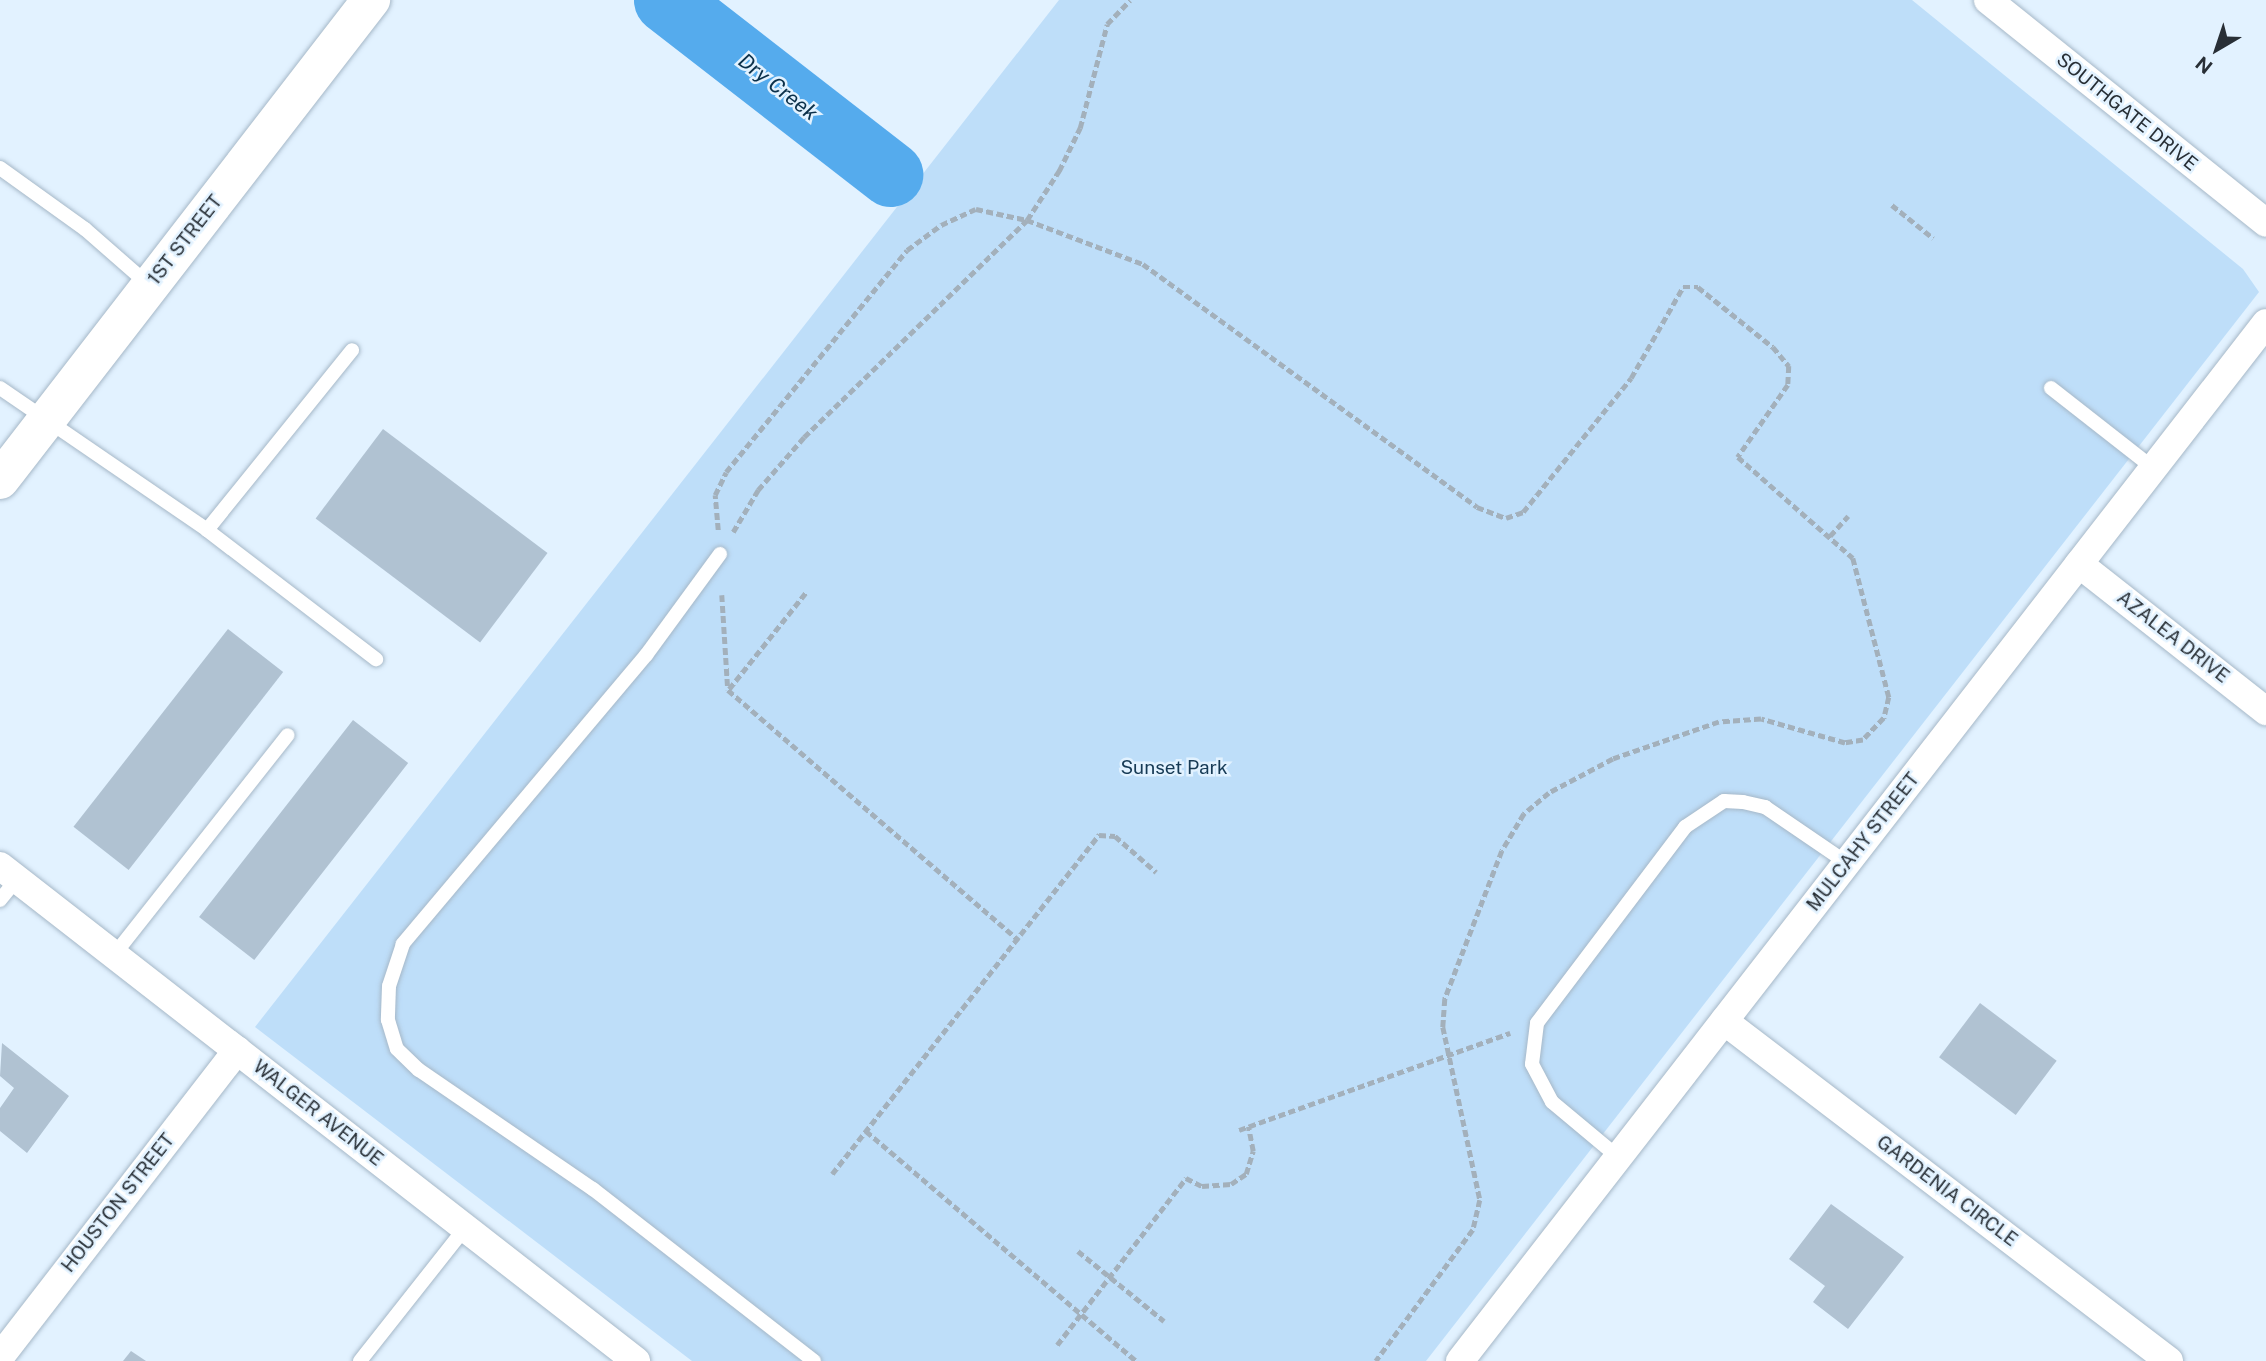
<!DOCTYPE html>
<html>
<head>
<meta charset="utf-8">
<style>
	body { margin:0 }
	#map { position:relative; width:2266px; height:1361px; overflow:hidden; background:#e2f2ff; font-family:"Public Sans",sans-serif }
	div>[style] { position:absolute }
	.green>* { inset:0; background:#bedef9 }
	.river>* { height:65px; margin:-32.5px; padding:0 32.5px; transform-origin:32.5px; border-radius:32.5px; background:#55abed }
	.building>* { inset:0; background:#b0c2d2; transform-origin:0 0 }
	.path>* { height:4.5px; margin-top:-2.25px; transform-origin:0; background:repeating-linear-gradient(90deg,#a3b0bb 0 7px,transparent 0 10.5px) }
	.roads { filter:drop-shadow(0 0 2px #a6b8c8) drop-shadow(0 0 2px #a6b8c8) }
	.service>* { height:14px; margin:-7px; padding:0 7px; transform-origin:7px; border-radius:7px; background:#fff }
	.minor>* { height:28px; margin:-14px; padding:0 14px; transform-origin:14px; border-radius:14px; background:#fff }
	.primary>* { height:38px; margin:-19px; padding:0 19px; transform-origin:19px; border-radius:19px; background:#fff }
	span { translate:-50% -50%; white-space:nowrap; text-align:center; line-height:1.15; -webkit-text-stroke:5px #e2f2ff; paint-order:stroke }
	.street-label { font-size:19px; color:#282f36 }
	.park-label { font-size:19px; color:#163a55 }
	.water-label { font-size:21px; color:#0b304a; font-style:italic }
	.north { position:absolute; left:2182px; top:14px; width:70px; height:70px; -webkit-text-stroke:5px #e2f2ff; paint-order:stroke; rotate:219deg; font-size:19px; font-weight:700; line-height:28px; text-align:center; color:#282f36 }
	.north::after { content:''; display:block; margin:auto; width:24px; height:32px; background:#282f36; clip-path:polygon(50% 0,100% 100%,50% 72%,0 100%) }
</style>
</head>
<body>
<div id="map">
	<div class="green">
		<div style="clip-path:polygon(1059px 0,1912px 0,2243px 269px,2259px 292px,1426px 1361px,692px 1361px,255px 1027px)"></div>
	</div>
	<div class="river">
		<div style="left:666px;top:0;width:284px;rotate:37.8deg"></div>
	</div>
	<div class="building">
		<div style="left:383px;top:429px;width:206px;height:112px;rotate:37deg"></div>
		<div style="left:228px;top:629px;width:70px;height:251px;rotate:38deg"></div>
		<div style="left:353px;top:720px;width:70px;height:250px;rotate:38deg"></div>
		<div style="left:1980px;top:1003px;width:96px;height:68px;rotate:37deg"></div>
		<div style="clip-path:polygon(2px 1043px,69px 1096px,27px 1153px,0 1131px,0 1108px,14px 1088px,0 1076px)"></div>
		<div style="clip-path:polygon(1831px 1204px,1904px 1257px,1848px 1329px,1813px 1302px,1825px 1286px,1789px 1259px)"></div>
		<div style="clip-path:polygon(131px 1351px,146px 1361px,123px 1361px)"></div>
	</div>
	<div class="path">
		<div style="left:1892px;top:205px;width:53px;rotate:38.8deg"></div>
		<div style="left:718px;top:530px;width:35px;rotate:-95deg"></div>
		<div style="left:715px;top:495px;width:25px;rotate:-64deg"></div>
		<div style="left:726px;top:472px;width:286px;rotate:-50.8deg"></div>
		<div style="left:907px;top:250px;width:42px;rotate:-36.3deg"></div>
		<div style="left:941px;top:225px;width:38px;rotate:-25deg"></div>
		<div style="left:976px;top:209px;width:52px;rotate:12.2deg"></div>
		<div style="left:1027px;top:220px;width:124px;rotate:20.8deg"></div>
		<div style="left:1143px;top:264px;width:413px;rotate:36deg"></div>
		<div style="left:1477px;top:507px;width:31px;rotate:21deg"></div>
		<div style="left:1506px;top:518px;width:18px;rotate:-19deg"></div>
		<div style="left:1523px;top:512px;width:172px;rotate:-51.1deg"></div>
		<div style="left:1631px;top:378px;width:105px;rotate:-60.3deg"></div>
		<div style="left:1683px;top:287px;width:15px"></div>
		<div style="left:1698px;top:287px;width:96px;rotate:38.7deg"></div>
		<div style="left:1773px;top:347px;width:25px;rotate:50deg"></div>
		<div style="left:1789px;top:366px;width:19px;rotate:93deg"></div>
		<div style="left:1788px;top:385px;width:88px;rotate:124.8deg"></div>
		<div style="left:1738px;top:457px;width:153px;rotate:41.3deg"></div>
		<div style="left:1853px;top:558px;width:144px;rotate:75.5deg"></div>
		<div style="left:1889px;top:697px;width:22px;rotate:103deg"></div>
		<div style="left:1884px;top:718px;width:30px;rotate:134deg"></div>
		<div style="left:1863px;top:740px;width:18px;rotate:171deg"></div>
		<div style="left:1845px;top:743px;width:87px;rotate:-164.1deg"></div>
		<div style="left:1761px;top:719px;width:42px;rotate:175.9deg"></div>
		<div style="left:1719px;top:722px;width:112px;rotate:160.8deg"></div>
		<div style="left:1613px;top:759px;width:72px;rotate:152deg"></div>
		<div style="left:1549px;top:793px;width:33px;rotate:140deg"></div>
		<div style="left:1524px;top:814px;width:43px;rotate:120.7deg"></div>
		<div style="left:1502px;top:851px;width:159px;rotate:111.1deg"></div>
		<div style="left:1445px;top:999px;width:28px;rotate:94deg"></div>
		<div style="left:1443px;top:1027px;width:177px;rotate:77.9deg"></div>
		<div style="left:1480px;top:1200px;width:31px;rotate:103deg"></div>
		<div style="left:1473px;top:1230px;width:163px;rotate:126.5deg"></div>
		<div style="left:733px;top:532px;width:49px;rotate:-59.2deg"></div>
		<div style="left:758px;top:490px;width:70px;rotate:-49deg"></div>
		<div style="left:804px;top:437px;width:311px;rotate:-44.2deg"></div>
		<div style="left:1027px;top:220px;width:59px;rotate:-56.9deg"></div>
		<div style="left:1059px;top:171px;width:48px;rotate:-64deg"></div>
		<div style="left:1080px;top:128px;width:107px;rotate:-75.4deg"></div>
		<div style="left:1107px;top:24px;width:33px;rotate:-46deg"></div>
		<div style="left:1830px;top:536px;width:27px;rotate:-48deg"></div>
		<div style="left:722px;top:595px;width:95px;rotate:86.4deg"></div>
		<div style="left:728px;top:690px;width:384px;rotate:40.7deg"></div>
		<div style="left:729px;top:689px;width:125px;rotate:-51.5deg"></div>
		<div style="left:1239px;top:1130px;width:288px;rotate:-19.7deg"></div>
		<div style="left:866px;top:1131px;width:355px;rotate:40.4deg"></div>
		<div style="left:832px;top:1174px;width:432px;rotate:-51.8deg"></div>
		<div style="left:1099px;top:835px;width:16px;rotate:4deg"></div>
		<div style="left:1115px;top:836px;width:55px;rotate:41.3deg"></div>
		<div style="left:1078px;top:1251px;width:111px;rotate:39.1deg"></div>
		<div style="left:1057px;top:1345px;width:211px;rotate:-52.3deg"></div>
		<div style="left:1186px;top:1178px;width:18px;rotate:27deg"></div>
		<div style="left:1202px;top:1186px;width:29px;rotate:-4deg"></div>
		<div style="left:1231px;top:1184px;width:18px;rotate:-34deg"></div>
		<div style="left:1246px;top:1174px;width:24px;rotate:-73deg"></div>
		<div style="left:1253px;top:1151px;width:25px;rotate:-101deg"></div>
	</div>
	<div class="roads">
		<div class="service">
			<div style="left:0;top:168px;width:105px;rotate:35.7deg"></div>
			<div style="left:85px;top:229px;width:85px;rotate:41.2deg"></div>
			<div style="left:0;top:388px;width:251px;rotate:34.4deg"></div>
			<div style="left:207px;top:530px;width:213px;rotate:37.4deg"></div>
			<div style="left:2051px;top:388px;width:130px;rotate:38.1deg"></div>
			<div style="left:207px;top:530px;width:231px;rotate:-51.1deg"></div>
			<div style="left:720px;top:554px;width:125px;rotate:126.2deg"></div>
			<div style="left:646px;top:655px;width:378px;rotate:130.1deg"></div>
			<div style="left:403px;top:944px;width:44px;rotate:108.4deg"></div>
			<div style="left:389px;top:986px;width:34px;rotate:92deg"></div>
			<div style="left:388px;top:1020px;width:30px;rotate:73deg"></div>
			<div style="left:397px;top:1049px;width:30px;rotate:44deg"></div>
			<div style="left:419px;top:1070px;width:211px;rotate:34.4deg"></div>
			<div style="left:593px;top:1189px;width:280px;rotate:37.9deg"></div>
			<div style="left:0;top:900px;width:27px;rotate:-51deg"></div>
			<div style="left:114px;top:955px;width:280px;rotate:-51.7deg"></div>
			<div style="left:1618px;top:1157px;width:86px;rotate:-140.2deg"></div>
			<div style="left:1552px;top:1102px;width:43px;rotate:-117.8deg"></div>
			<div style="left:1532px;top:1064px;width:41px;rotate:-83deg"></div>
			<div style="left:1537px;top:1023px;width:246px;rotate:-52.9deg"></div>
			<div style="left:1685px;top:827px;width:47px;rotate:-33.7deg"></div>
			<div style="left:1724px;top:801px;width:19px;rotate:3deg"></div>
			<div style="left:1743px;top:802px;width:23px;rotate:13deg"></div>
			<div style="left:1765px;top:807px;width:99px;rotate:34.3deg"></div>
			<div style="left:360px;top:1361px;width:169px;rotate:-51.7deg"></div>
		</div>
		<div class="minor">
			<div style="left:1988px;top:0;width:356px;rotate:38.7deg"></div>
			<div style="left:2079px;top:564px;width:238px;rotate:38.2deg"></div>
			<div style="left:0;top:866px;width:806px;rotate:37.89deg"></div>
			<div style="left:1724px;top:1021px;width:560px;rotate:37.38deg"></div>
			<div style="left:0;top:1357px;width:388px;rotate:-52.3deg"></div>
			<div style="left:1460px;top:1361px;width:1314px;rotate:-52.17deg"></div>
		</div>
		<div class="primary">
			<div style="left:0;top:480px;width:607px;rotate:-52.3deg"></div>
		</div>
	</div>
	<div class="street-label">
		<span style="left:2127px;top:112px;rotate:39deg">SOUTHGATE DRIVE</span>
		<span style="left:185px;top:240px;rotate:-52deg">1ST STREET</span>
		<span style="left:2173px;top:637px;rotate:38deg">AZALEA DRIVE</span>
		<span style="left:1863px;top:842px;rotate:-52deg">MULCAHY STREET</span>
		<span style="left:318px;top:1113px;rotate:38deg">WALGER AVENUE</span>
		<span style="left:1947px;top:1191px;rotate:37deg">GARDENIA CIRCLE</span>
		<span style="left:118px;top:1203px;rotate:-52deg">HOUSTON STREET</span>
	</div>
	<div class="park-label">
		<span style="left:1174px;top:768px">Sunset Park</span>
	</div>
	<div class="water-label">
		<span style="left:778px;top:87px;rotate:38deg">Dry Creek</span>
	</div>
	<div class="north">N</div>
</div>
</body>
</html>
